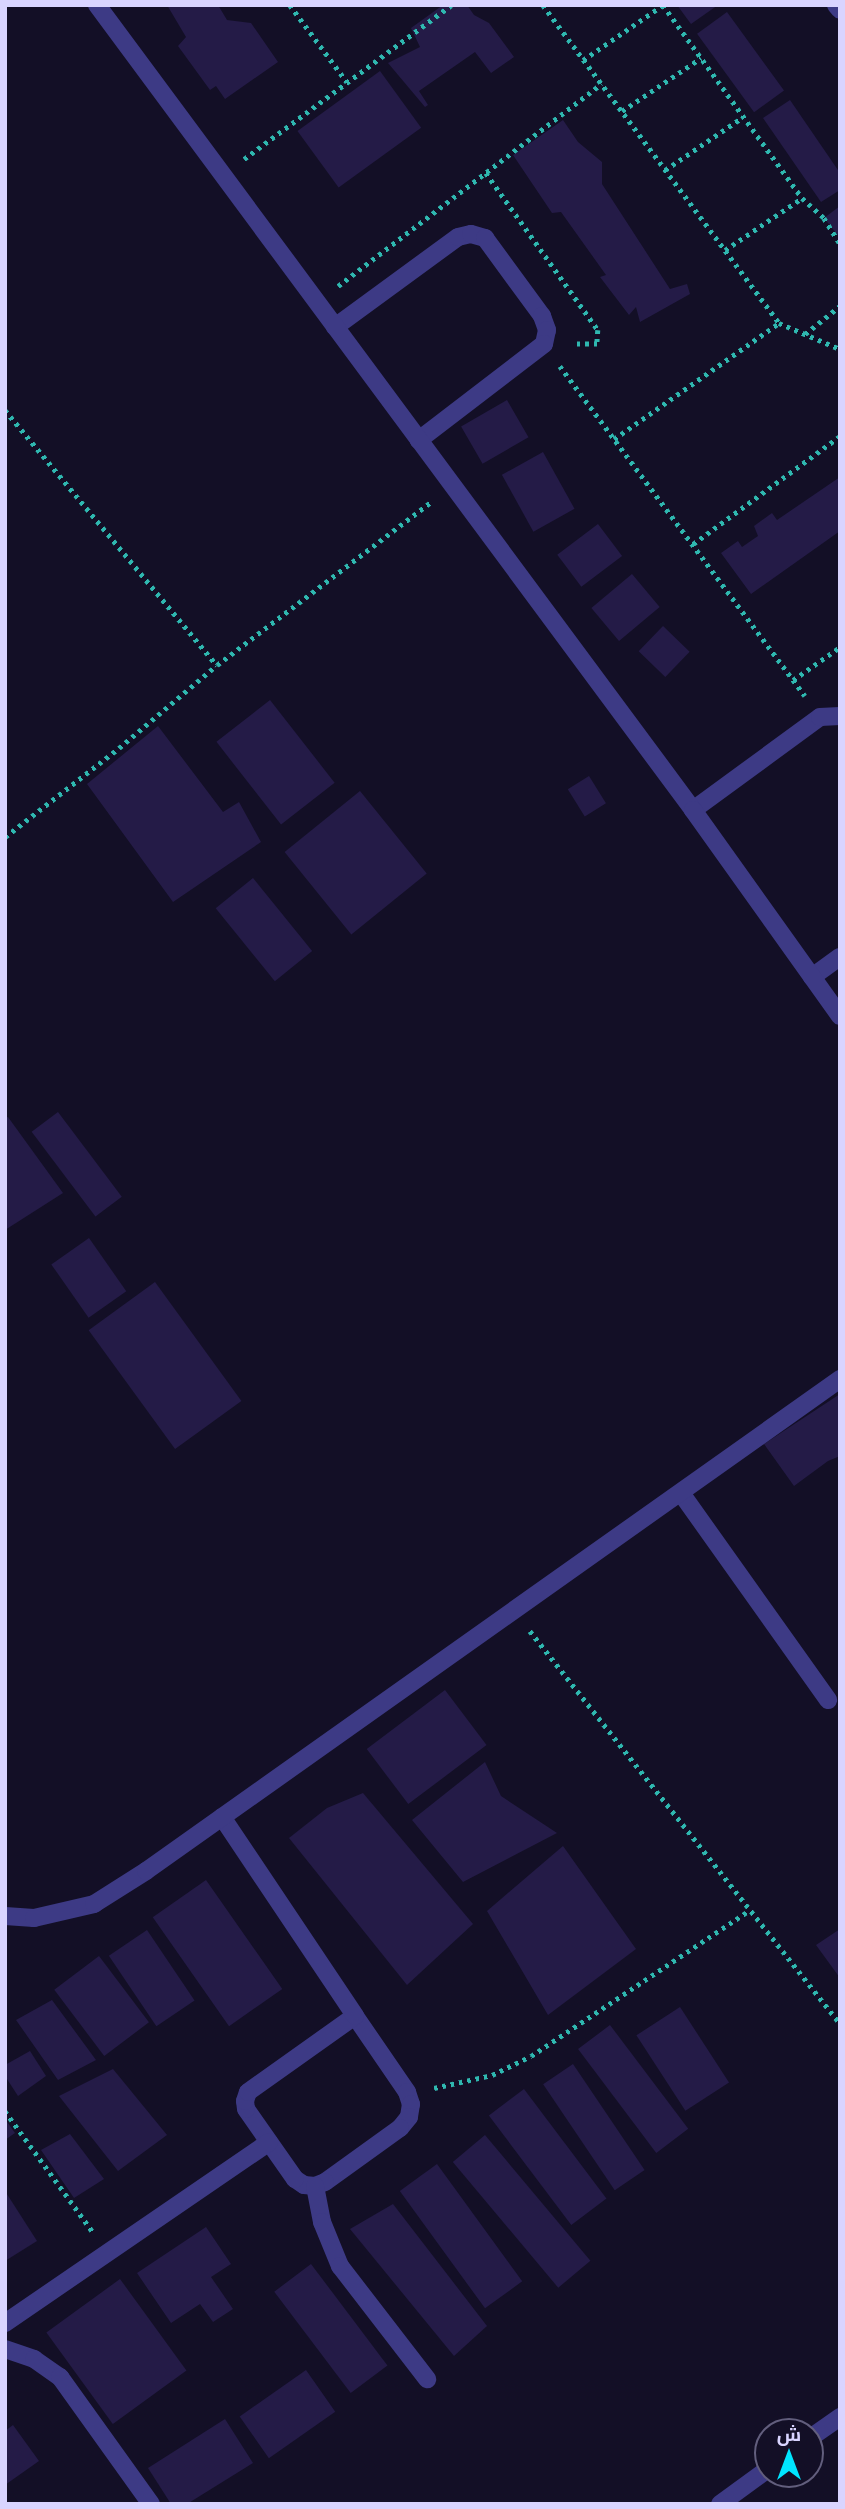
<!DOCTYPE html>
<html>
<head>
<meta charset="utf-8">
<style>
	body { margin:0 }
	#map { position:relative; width:845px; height:2509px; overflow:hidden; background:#130f26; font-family:Ubuntu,Cairo,sans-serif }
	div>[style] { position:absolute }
	.building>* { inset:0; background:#241b47; transform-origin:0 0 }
	.path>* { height:4.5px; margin-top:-2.25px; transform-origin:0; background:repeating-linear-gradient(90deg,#2fb8b0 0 3.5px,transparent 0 8.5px) }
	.service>* { height:18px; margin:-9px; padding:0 9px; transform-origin:9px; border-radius:9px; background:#3d3a85 }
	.minor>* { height:18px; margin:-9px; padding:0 9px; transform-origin:9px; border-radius:9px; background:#3d3a85 }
	.tertiary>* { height:18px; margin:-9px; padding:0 9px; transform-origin:9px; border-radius:9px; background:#3d3a85 }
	span { translate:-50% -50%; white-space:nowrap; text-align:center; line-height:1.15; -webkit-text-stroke:7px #130f26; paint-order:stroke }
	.frame { position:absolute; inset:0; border:7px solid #d9d4ff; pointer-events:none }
	.north { position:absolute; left:754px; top:2418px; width:70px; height:70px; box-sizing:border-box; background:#130f26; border:2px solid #625e7d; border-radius:50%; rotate:0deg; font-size:19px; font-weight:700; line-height:28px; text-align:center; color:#d9d4ff }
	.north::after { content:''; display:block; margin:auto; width:24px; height:32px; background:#00e5ff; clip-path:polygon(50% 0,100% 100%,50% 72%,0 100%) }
</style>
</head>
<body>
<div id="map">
	<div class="building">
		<div style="clip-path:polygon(167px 5px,218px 5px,227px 20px,251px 23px,278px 62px,225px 99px,216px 86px,210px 90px,178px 46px,186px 37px)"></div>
		<div style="clip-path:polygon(443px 5px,467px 5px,474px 15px,489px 23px,514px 57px,491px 73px,475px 52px,419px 91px,428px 105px,425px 107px,388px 63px,420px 47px,411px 28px)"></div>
		<div style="clip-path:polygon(677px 5px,718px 5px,691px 24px)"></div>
		<div style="left:727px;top:12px;width:97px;height:37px;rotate:54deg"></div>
		<div style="left:380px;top:71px;width:70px;height:102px;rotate:54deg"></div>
		<div style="clip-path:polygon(790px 100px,840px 173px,840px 190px,821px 202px,763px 118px)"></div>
		<div style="clip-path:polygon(563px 120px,578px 142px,602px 162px,602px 184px,670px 289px,687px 284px,690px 294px,640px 322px,636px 307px,629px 315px,600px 277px,606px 275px,561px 212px,552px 213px,513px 155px)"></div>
		<div style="clip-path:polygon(840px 206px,840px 238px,824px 218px)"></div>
		<div style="left:507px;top:400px;width:43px;height:53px;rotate:60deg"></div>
		<div style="left:543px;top:452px;width:65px;height:47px;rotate:61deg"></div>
		<div style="clip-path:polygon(840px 477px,840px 531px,751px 594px,721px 553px,738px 541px,742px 547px,758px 536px,754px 526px,772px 513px,777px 520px)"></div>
		<div style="left:598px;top:524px;width:40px;height:51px;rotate:53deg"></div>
		<div style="left:632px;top:574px;width:43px;height:53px;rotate:50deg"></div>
		<div style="left:663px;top:626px;width:37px;height:35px;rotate:44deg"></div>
		<div style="left:270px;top:700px;width:105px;height:68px;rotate:52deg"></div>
		<div style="clip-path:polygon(158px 726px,223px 812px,239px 802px,261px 842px,173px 902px,87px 784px)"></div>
		<div style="left:589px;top:776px;width:32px;height:25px;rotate:58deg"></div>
		<div style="left:360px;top:791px;width:106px;height:97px;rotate:51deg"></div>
		<div style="left:253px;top:878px;width:94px;height:48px;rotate:51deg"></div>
		<div style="left:58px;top:1112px;width:106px;height:33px;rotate:53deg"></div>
		<div style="clip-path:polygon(8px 1117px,63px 1193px,5px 1230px,5px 1118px)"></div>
		<div style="left:89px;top:1238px;width:65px;height:46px;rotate:55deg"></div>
		<div style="left:155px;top:1282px;width:147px;height:82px;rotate:54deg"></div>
		<div style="clip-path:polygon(840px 1394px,840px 1456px,828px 1461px,794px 1486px,764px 1444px)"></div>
		<div style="left:445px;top:1690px;width:69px;height:98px;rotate:53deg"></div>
		<div style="clip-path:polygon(485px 1762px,501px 1796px,557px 1833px,463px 1882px,412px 1820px)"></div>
		<div style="clip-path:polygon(363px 1793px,473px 1924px,407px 1985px,289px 1838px,327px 1808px)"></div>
		<div style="clip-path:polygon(563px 1846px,636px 1949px,548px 2015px,487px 1911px)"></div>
		<div style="left:206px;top:1880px;width:133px;height:65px;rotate:55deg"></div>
		<div style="clip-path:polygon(840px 1929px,840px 1978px,816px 1945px)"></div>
		<div style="left:147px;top:1930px;width:85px;height:46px;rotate:56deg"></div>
		<div style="left:99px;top:1956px;width:83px;height:56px;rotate:53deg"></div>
		<div style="clip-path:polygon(52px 2000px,96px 2060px,58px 2080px,16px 2020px)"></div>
		<div style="left:680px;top:2007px;width:90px;height:52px;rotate:57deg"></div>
		<div style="left:610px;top:2025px;width:130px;height:40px;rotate:53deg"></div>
		<div style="clip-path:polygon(30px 2051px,46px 2076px,18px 2096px,5px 2076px,5px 2065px)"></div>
		<div style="left:573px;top:2064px;width:128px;height:36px;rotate:56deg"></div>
		<div style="clip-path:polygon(113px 2069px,167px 2135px,118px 2171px,59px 2096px)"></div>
		<div style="left:524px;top:2089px;width:137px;height:44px;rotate:53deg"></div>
		<div style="clip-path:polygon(5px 2119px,15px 2133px,5px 2140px)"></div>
		<div style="clip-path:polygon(70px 2134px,104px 2179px,74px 2198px,41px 2150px)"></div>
		<div style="left:485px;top:2135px;width:164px;height:42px;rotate:50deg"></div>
		<div style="left:437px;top:2164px;width:145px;height:46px;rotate:54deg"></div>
		<div style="clip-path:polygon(5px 2191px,37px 2241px,5px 2261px)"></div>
		<div style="clip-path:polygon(393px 2204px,487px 2326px,454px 2356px,350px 2229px)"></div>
		<div style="clip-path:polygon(206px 2227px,231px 2264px,211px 2277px,233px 2309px,213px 2322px,200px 2304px,171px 2323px,137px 2273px)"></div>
		<div style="left:311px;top:2264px;width:127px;height:46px;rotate:53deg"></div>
		<div style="left:120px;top:2279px;width:113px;height:91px;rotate:54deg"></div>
		<div style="left:306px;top:2370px;width:51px;height:81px;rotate:55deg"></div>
		<div style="clip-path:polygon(225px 2419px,253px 2463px,187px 2504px,171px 2504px,148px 2468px)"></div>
		<div style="clip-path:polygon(13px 2425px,39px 2461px,5px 2485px,5px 2431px)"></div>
	</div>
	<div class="path">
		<div style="left:290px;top:5px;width:96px;rotate:53.5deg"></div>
		<div style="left:543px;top:5px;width:396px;rotate:53.4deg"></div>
		<div style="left:779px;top:323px;width:66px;rotate:23.1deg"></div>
		<div style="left:583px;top:60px;width:97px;rotate:-34.5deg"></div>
		<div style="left:663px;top:5px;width:238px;rotate:54.2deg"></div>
		<div style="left:802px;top:198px;width:30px;rotate:42deg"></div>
		<div style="left:824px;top:218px;width:31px;rotate:58deg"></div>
		<div style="left:622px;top:111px;width:95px;rotate:-33.9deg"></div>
		<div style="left:244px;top:159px;width:258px;rotate:-36.6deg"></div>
		<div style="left:665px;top:170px;width:94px;rotate:-34.2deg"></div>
		<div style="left:486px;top:173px;width:193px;rotate:54.5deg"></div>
		<div style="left:598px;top:330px;width:14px;rotate:94deg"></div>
		<div style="left:597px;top:344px;width:24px;rotate:180deg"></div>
		<div style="left:725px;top:250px;width:93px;rotate:-34deg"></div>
		<div style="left:338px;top:286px;width:332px;rotate:-37.5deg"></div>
		<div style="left:805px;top:334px;width:45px;rotate:-38.7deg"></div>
		<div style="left:560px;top:366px;width:411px;rotate:53.4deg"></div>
		<div style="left:5px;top:410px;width:332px;rotate:50.3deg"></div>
		<div style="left:614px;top:439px;width:202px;rotate:-35.1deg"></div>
		<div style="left:693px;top:544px;width:182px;rotate:-36.3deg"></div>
		<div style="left:793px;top:680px;width:57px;rotate:-35.1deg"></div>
		<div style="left:5px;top:837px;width:145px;rotate:-38deg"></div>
		<div style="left:119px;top:748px;width:128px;rotate:-40.3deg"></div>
		<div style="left:217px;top:665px;width:270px;rotate:-37.3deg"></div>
		<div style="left:530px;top:1631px;width:500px;rotate:51.7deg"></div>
		<div style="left:434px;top:2088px;width:59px;rotate:-12.6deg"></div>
		<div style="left:492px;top:2075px;width:43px;rotate:-26deg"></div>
		<div style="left:531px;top:2056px;width:263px;rotate:-33.7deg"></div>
		<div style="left:5px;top:2111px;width:150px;rotate:54deg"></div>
	</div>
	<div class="service">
		<div style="left:335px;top:327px;width:152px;rotate:-36.2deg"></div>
		<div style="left:458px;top:237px;width:13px;rotate:-13deg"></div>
		<div style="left:471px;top:234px;width:15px;rotate:16deg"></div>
		<div style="left:485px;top:238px;width:97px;rotate:53.8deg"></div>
		<div style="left:542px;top:316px;width:15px;rotate:70deg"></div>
		<div style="left:547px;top:330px;width:14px;rotate:102deg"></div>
		<div style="left:544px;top:344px;width:158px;rotate:142.5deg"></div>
		<div style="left:693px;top:810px;width:157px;rotate:-36.2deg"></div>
		<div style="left:820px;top:717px;width:20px;rotate:-3deg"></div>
		<div style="left:812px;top:977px;width:34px;rotate:-36deg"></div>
		<div style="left:681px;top:1493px;width:254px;rotate:54.6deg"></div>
		<div style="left:355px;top:2016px;width:92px;rotate:55.6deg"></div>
		<div style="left:407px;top:2092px;width:13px;rotate:72deg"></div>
		<div style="left:411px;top:2104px;width:13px;rotate:99deg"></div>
		<div style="left:409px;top:2117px;width:14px;rotate:129deg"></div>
		<div style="left:400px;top:2128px;width:92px;rotate:144.2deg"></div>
		<div style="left:325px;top:2182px;width:11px;rotate:158deg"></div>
		<div style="left:315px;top:2186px;width:11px;rotate:-175deg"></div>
		<div style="left:304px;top:2185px;width:11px;rotate:-146deg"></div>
		<div style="left:295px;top:2179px;width:85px;rotate:-125deg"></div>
		<div style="left:246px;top:2109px;width:8px;rotate:-97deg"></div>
		<div style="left:245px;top:2101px;width:9px;rotate:-72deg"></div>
		<div style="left:248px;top:2092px;width:131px;rotate:-35.4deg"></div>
	</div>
	<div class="minor">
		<div style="left:97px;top:5px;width:1002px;rotate:53.48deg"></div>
		<div style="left:693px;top:810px;width:253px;rotate:54.5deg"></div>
		<div style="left:836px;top:5px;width:6px;rotate:51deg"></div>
		<div style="left:222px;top:1817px;width:239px;rotate:56.2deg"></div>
		<div style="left:5px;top:1916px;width:29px;rotate:4deg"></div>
		<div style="left:34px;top:1918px;width:62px;rotate:-13.1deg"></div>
		<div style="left:94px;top:1904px;width:62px;rotate:-32.4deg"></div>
		<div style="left:146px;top:1871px;width:851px;rotate:-35.33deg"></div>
		<div style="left:315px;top:2186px;width:37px;rotate:79deg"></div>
		<div style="left:322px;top:2222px;width:48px;rotate:67.8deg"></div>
		<div style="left:340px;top:2266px;width:143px;rotate:52.4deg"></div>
		<div style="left:5px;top:2323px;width:320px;rotate:-34.4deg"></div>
		<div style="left:5px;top:2349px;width:31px;rotate:19deg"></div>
		<div style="left:34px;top:2359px;width:32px;rotate:35deg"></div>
		<div style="left:60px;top:2377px;width:156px;rotate:54.4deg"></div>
	</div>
	<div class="tertiary">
		<div style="left:810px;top:2438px;width:37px;rotate:-35deg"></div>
		<div style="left:720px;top:2504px;width:59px;rotate:-36.1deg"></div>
	</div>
	<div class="frame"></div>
	<div class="north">ش</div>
</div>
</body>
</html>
